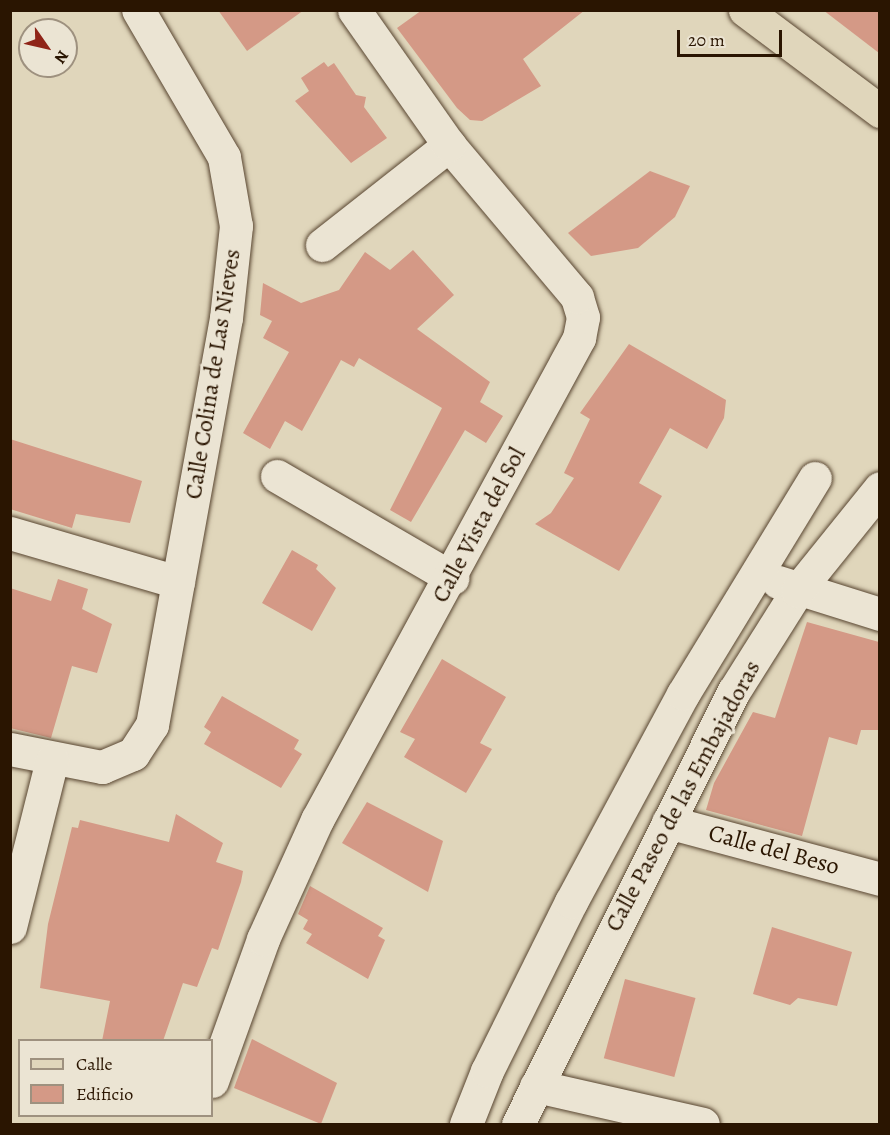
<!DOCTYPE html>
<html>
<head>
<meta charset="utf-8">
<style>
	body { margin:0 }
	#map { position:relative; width:890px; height:1135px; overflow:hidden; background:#e0d6bb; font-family:Alegreya,serif }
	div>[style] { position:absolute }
	.building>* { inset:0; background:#d49986; transform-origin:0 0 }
	.roads { filter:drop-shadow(0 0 2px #584530) drop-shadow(0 0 2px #584530) }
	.minor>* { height:33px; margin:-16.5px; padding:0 16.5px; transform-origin:16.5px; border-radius:16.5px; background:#ebe4d3 }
	.major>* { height:33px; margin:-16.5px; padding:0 16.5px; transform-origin:16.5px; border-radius:16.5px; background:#e0d6bb }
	span { translate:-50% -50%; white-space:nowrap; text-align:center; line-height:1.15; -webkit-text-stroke:6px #ebe4d3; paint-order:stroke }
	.street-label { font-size:24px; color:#2a1501 }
	.frame { position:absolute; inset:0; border:12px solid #2a1501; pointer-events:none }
	.legend { position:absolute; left:18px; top:1039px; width:195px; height:78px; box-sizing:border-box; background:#ebe4d3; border:2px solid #9e917f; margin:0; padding:8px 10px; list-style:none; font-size:18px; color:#2a1501 }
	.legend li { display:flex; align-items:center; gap:12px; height:30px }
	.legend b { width:30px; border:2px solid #9e917f }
	.north { position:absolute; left:18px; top:18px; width:60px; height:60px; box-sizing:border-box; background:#ebe4d3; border:2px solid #9e917f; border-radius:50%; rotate:124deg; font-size:16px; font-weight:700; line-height:24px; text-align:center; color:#2a1501 }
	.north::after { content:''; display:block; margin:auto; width:21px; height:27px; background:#8f2418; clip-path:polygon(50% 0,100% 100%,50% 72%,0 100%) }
	.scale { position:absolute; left:677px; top:30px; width:105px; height:27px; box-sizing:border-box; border:3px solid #2a1501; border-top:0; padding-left:8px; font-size:18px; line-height:21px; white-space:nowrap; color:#2a1501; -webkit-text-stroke:4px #ebe4d3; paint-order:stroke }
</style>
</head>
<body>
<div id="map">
	<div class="building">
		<div style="clip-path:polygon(218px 10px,304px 10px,247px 51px)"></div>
		<div style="clip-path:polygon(422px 10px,585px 10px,523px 59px,541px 86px,482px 121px,470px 120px,457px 108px,397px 28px)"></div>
		<div style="clip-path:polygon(823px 10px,879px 10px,879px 53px)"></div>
		<div style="clip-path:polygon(324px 62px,328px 67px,334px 63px,356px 95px,366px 97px,364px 107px,387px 138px,351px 163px,295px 101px,309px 91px,301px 78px)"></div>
		<div style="clip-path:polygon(650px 171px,690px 186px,675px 217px,638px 248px,591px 256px,568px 233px)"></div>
		<div style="clip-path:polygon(413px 250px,454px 295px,417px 329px,490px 382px,480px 402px,503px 416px,486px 443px,465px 430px,411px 522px,390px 510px,442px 408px,359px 358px,354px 367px,341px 360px,302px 431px,285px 421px,270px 449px,243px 433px,289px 352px,263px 338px,272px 321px,260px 315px,263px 283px,301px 303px,339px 290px,365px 252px,390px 270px)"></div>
		<div style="clip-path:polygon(629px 344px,726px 400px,724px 418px,707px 449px,670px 428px,639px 483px,662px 496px,619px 571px,535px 524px,551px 513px,574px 478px,564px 473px,590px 419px,580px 413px)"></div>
		<div style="clip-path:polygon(10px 439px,142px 481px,130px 523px,76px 514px,72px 528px,10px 509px)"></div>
		<div style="clip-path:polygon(292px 550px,318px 565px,316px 569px,336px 588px,312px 631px,262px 603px)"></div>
		<div style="clip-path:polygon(58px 579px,88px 589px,82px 609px,112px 624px,97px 673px,72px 666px,51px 738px,10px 728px,10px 588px,51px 601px)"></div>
		<div style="clip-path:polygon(807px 622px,879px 642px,879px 730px,861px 730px,857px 745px,829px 737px,802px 836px,706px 810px,714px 783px,753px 712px,775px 718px)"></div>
		<div style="clip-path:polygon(442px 659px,506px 697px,480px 743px,492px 749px,466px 793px,404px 757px,415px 739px,400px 732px)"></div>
		<div style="clip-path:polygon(222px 696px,299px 740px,294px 749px,302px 754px,281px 788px,204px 744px,211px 732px,204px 727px)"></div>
		<div style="clip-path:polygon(367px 802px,443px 841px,428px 892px,342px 843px)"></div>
		<div style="clip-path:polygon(176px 814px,223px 843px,216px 862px,243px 871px,241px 882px,218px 950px,212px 948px,197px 987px,183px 983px,163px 1041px,102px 1041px,110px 1001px,40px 988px,48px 924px,72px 827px,78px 828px,80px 820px,169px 842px)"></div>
		<div style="clip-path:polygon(310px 886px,383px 928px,378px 936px,385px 940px,368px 979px,306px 943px,312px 934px,303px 929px,308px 920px,298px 914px)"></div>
		<div style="clip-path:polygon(772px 927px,852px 952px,837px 1006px,798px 998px,790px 1005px,753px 994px)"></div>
		<div style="left:625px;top:979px;width:73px;height:82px;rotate:15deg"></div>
		<div style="clip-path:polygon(252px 1039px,337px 1083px,321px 1124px,234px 1088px)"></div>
	</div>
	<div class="roads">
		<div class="minor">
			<div style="left:322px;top:245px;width:162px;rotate:-38.2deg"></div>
			<div style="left:277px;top:476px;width:203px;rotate:30.2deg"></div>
			<div style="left:10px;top:533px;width:175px;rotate:16.3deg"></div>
			<div style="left:778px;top:582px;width:107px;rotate:17.4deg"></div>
			<div style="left:10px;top:749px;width:94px;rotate:11.1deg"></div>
			<div style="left:102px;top:767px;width:34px;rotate:-23deg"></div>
			<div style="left:133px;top:754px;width:35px;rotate:-57deg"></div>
			<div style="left:152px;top:725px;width:414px;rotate:-79.7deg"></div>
			<div style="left:226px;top:318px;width:93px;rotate:-83.8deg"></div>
			<div style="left:236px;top:226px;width:70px;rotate:-99.9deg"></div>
			<div style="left:224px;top:157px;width:170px;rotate:-120.3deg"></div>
			<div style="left:668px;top:822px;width:220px;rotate:15deg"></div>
			<div style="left:10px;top:927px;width:172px;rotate:-75.9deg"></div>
			<div style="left:212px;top:1081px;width:151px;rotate:-70.2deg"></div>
			<div style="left:263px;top:939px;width:131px;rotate:-65.6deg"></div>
			<div style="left:317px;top:820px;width:549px;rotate:-61.47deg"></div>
			<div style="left:579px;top:338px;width:21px;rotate:-79deg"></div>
			<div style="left:583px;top:317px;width:21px;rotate:-107deg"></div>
			<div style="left:577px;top:297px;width:199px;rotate:-130.1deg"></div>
			<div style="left:449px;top:145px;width:165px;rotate:-125.1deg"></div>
			<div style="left:536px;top:1086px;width:171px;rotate:12.8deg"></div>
			<div style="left:466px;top:1124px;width:57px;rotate:-68.4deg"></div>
			<div style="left:487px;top:1071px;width:189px;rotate:-63.6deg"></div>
			<div style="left:571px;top:902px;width:236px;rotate:-61.7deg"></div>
			<div style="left:683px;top:694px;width:253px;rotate:-58.6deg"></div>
			<div style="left:518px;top:1124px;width:484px;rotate:-63.5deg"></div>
			<div style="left:734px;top:691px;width:118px;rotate:-57.8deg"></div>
			<div style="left:797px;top:591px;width:132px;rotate:-51.1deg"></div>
		</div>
		<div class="major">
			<div style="left:745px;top:10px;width:169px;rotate:36.8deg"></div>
		</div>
	</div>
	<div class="street-label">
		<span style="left:213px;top:374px;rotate:-81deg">Calle Colina de Las Nieves</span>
		<span style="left:479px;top:525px;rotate:-62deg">Calle Vista del Sol</span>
		<span style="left:683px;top:796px;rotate:-62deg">Calle Paseo de las Embajadoras</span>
		<span style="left:774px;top:850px;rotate:15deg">Calle del Beso</span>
	</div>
	<div class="frame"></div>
	<ul class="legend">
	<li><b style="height:8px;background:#e0d6bb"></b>Calle</li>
	<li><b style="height:16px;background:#d49986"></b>Edificio</li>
	</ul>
	<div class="north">N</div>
	<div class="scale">20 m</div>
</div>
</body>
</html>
